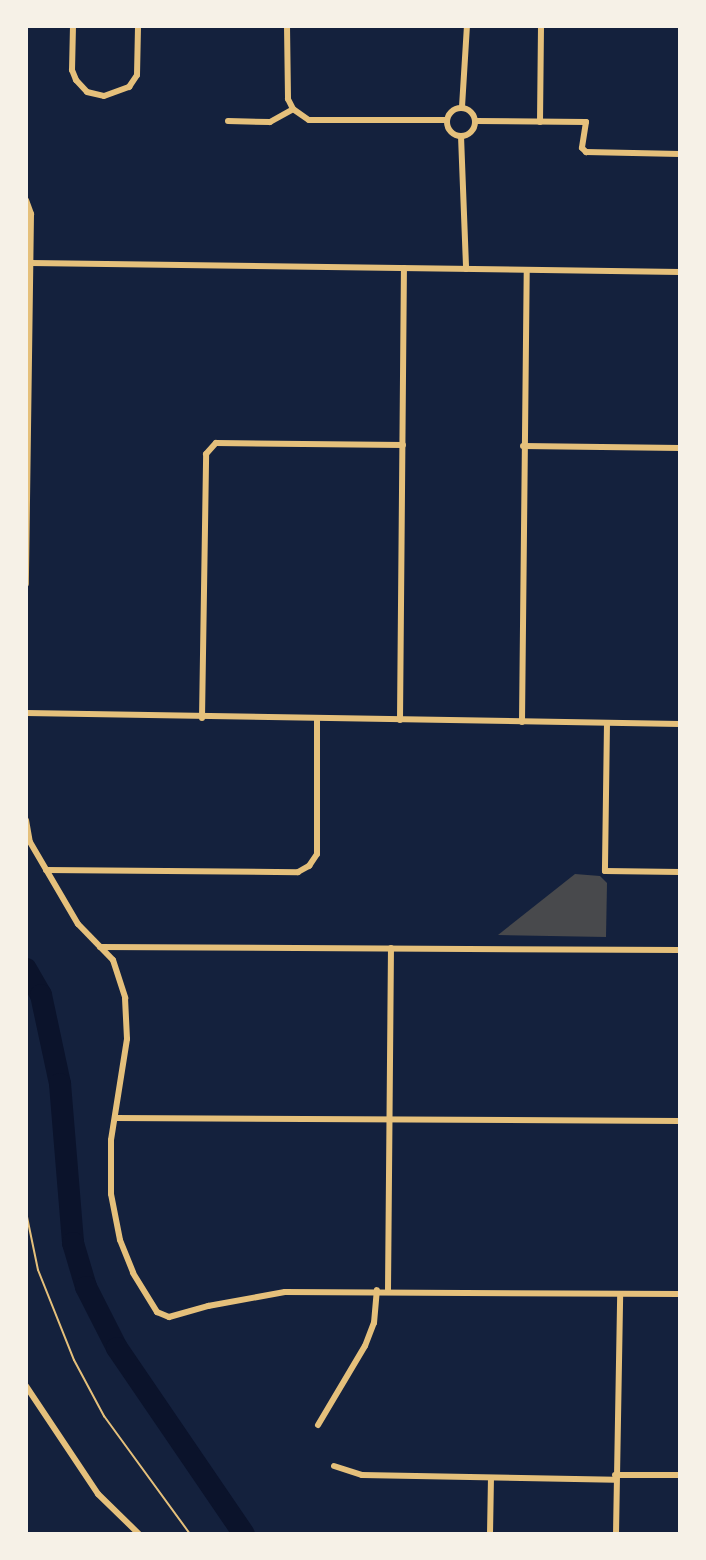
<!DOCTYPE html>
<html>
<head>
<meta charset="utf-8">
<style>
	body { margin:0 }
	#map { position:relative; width:706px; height:1560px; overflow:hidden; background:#14213d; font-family:"DM Sans",sans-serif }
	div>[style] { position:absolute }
	.river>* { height:22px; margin:-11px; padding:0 11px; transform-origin:11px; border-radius:11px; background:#0b132b }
	.building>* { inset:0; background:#48494c }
	.path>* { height:2px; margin:-1px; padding:0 1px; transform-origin:1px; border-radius:1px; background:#e5c07b }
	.minor>* { height:6px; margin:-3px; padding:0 3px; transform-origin:3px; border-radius:3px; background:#e5c07b }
	.minor>.ring { margin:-3px; padding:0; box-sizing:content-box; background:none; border:6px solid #e5c07b; border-radius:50% }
	span { translate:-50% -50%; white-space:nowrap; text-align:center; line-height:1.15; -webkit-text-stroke:6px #f6f1e7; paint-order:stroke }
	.frame { position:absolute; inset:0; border:28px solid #f6f1e7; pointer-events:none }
</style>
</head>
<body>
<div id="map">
	<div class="river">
		<div style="left:26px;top:969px;width:30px;rotate:60deg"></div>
		<div style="left:41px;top:995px;width:91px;rotate:77.9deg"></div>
		<div style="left:60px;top:1084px;width:160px;rotate:85.3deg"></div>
		<div style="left:73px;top:1243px;width:46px;rotate:73.5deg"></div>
		<div style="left:86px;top:1287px;width:68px;rotate:63.1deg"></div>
		<div style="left:117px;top:1348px;width:225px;rotate:55.7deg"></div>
	</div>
	<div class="building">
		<div style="clip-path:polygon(575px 874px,600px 876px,607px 883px,606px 937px,498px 935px)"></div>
	</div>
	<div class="path">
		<div style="left:26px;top:1212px;width:59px;rotate:78.3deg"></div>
		<div style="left:38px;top:1270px;width:97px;rotate:68.2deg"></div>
		<div style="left:74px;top:1360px;width:64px;rotate:61.8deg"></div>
		<div style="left:104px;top:1416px;width:146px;rotate:53.9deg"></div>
	</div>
	<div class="minor">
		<div style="left:73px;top:26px;width:44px;rotate:91.3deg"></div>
		<div style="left:72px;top:70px;width:11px;rotate:68deg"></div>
		<div style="left:76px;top:80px;width:16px;rotate:47deg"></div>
		<div style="left:87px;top:92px;width:17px;rotate:13deg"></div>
		<div style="left:104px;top:96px;width:27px;rotate:-20deg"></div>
		<div style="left:129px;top:87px;width:14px;rotate:-56deg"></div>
		<div style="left:137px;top:75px;width:49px;rotate:-88.8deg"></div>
		<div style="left:287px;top:26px;width:73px;rotate:89.2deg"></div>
		<div style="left:288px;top:99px;width:11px;rotate:63deg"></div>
		<div style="left:462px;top:107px;width:81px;rotate:-86.5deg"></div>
		<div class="ring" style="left:447px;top:108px;width:22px;height:22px"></div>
		<div style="left:228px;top:121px;width:42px;rotate:1.4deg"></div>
		<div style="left:270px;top:122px;width:26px;rotate:-29deg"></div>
		<div style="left:293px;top:109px;width:19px;rotate:35deg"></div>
		<div style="left:309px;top:120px;width:138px"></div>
		<div style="left:476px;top:121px;width:110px;rotate:0.5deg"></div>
		<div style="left:586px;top:122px;width:26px;rotate:99deg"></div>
		<div style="left:582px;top:148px;width:6px;rotate:45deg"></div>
		<div style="left:586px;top:152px;width:94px;rotate:1.2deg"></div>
		<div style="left:540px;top:122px;width:96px;rotate:-89.4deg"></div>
		<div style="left:461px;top:136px;width:133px;rotate:87.8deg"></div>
		<div style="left:26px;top:200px;width:15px;rotate:70deg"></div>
		<div style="left:31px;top:214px;width:370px;rotate:90.8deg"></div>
		<div style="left:31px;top:263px;width:649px;rotate:0.79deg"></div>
		<div style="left:523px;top:446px;width:157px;rotate:0.7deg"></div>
		<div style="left:26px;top:713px;width:654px;rotate:0.96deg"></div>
		<div style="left:202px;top:718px;width:264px;rotate:-89.1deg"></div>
		<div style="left:206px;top:454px;width:15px;rotate:-48deg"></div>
		<div style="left:216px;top:443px;width:187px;rotate:0.6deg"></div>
		<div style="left:400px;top:720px;width:452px;rotate:-89.5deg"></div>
		<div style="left:522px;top:722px;width:452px;rotate:-89.4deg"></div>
		<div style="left:607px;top:723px;width:148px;rotate:90.8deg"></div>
		<div style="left:605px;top:871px;width:75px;rotate:0.8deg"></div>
		<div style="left:26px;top:820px;width:22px;rotate:80deg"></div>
		<div style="left:30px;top:842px;width:95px;rotate:59.7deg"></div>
		<div style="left:78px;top:924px;width:50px;rotate:45.8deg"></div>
		<div style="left:113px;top:960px;width:40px;rotate:72deg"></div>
		<div style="left:125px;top:998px;width:41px;rotate:87.2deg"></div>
		<div style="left:127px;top:1039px;width:102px;rotate:99deg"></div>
		<div style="left:111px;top:1140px;width:54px;rotate:90deg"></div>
		<div style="left:111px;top:1194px;width:47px;rotate:78.9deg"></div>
		<div style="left:120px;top:1240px;width:35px;rotate:68deg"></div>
		<div style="left:133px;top:1273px;width:46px;rotate:58.4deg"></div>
		<div style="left:157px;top:1312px;width:13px;rotate:23deg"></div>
		<div style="left:169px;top:1317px;width:41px;rotate:-15.8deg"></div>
		<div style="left:208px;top:1306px;width:78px;rotate:-10.3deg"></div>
		<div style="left:285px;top:1292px;width:395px;rotate:0.3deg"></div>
		<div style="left:46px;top:870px;width:252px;rotate:0.5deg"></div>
		<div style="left:298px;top:872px;width:13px;rotate:-29deg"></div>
		<div style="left:309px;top:866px;width:14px;rotate:-56deg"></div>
		<div style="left:317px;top:854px;width:135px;rotate:-90deg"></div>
		<div style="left:100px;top:947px;width:580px;rotate:0.3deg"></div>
		<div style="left:115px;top:1118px;width:565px;rotate:0.3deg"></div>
		<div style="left:388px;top:1290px;width:342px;rotate:-89.5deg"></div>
		<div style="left:26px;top:1386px;width:130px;rotate:56.3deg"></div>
		<div style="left:98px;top:1494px;width:57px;rotate:44.3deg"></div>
		<div style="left:318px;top:1425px;width:92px;rotate:-59.3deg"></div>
		<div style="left:365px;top:1346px;width:25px;rotate:-69deg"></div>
		<div style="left:374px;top:1323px;width:33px;rotate:-85deg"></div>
		<div style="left:334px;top:1466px;width:29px;rotate:18deg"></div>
		<div style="left:362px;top:1475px;width:253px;rotate:1.1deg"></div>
		<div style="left:615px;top:1475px;width:65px"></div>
		<div style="left:490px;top:1534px;width:56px;rotate:-89deg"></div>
		<div style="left:616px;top:1534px;width:240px;rotate:-89deg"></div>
	</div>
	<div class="frame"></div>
</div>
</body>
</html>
